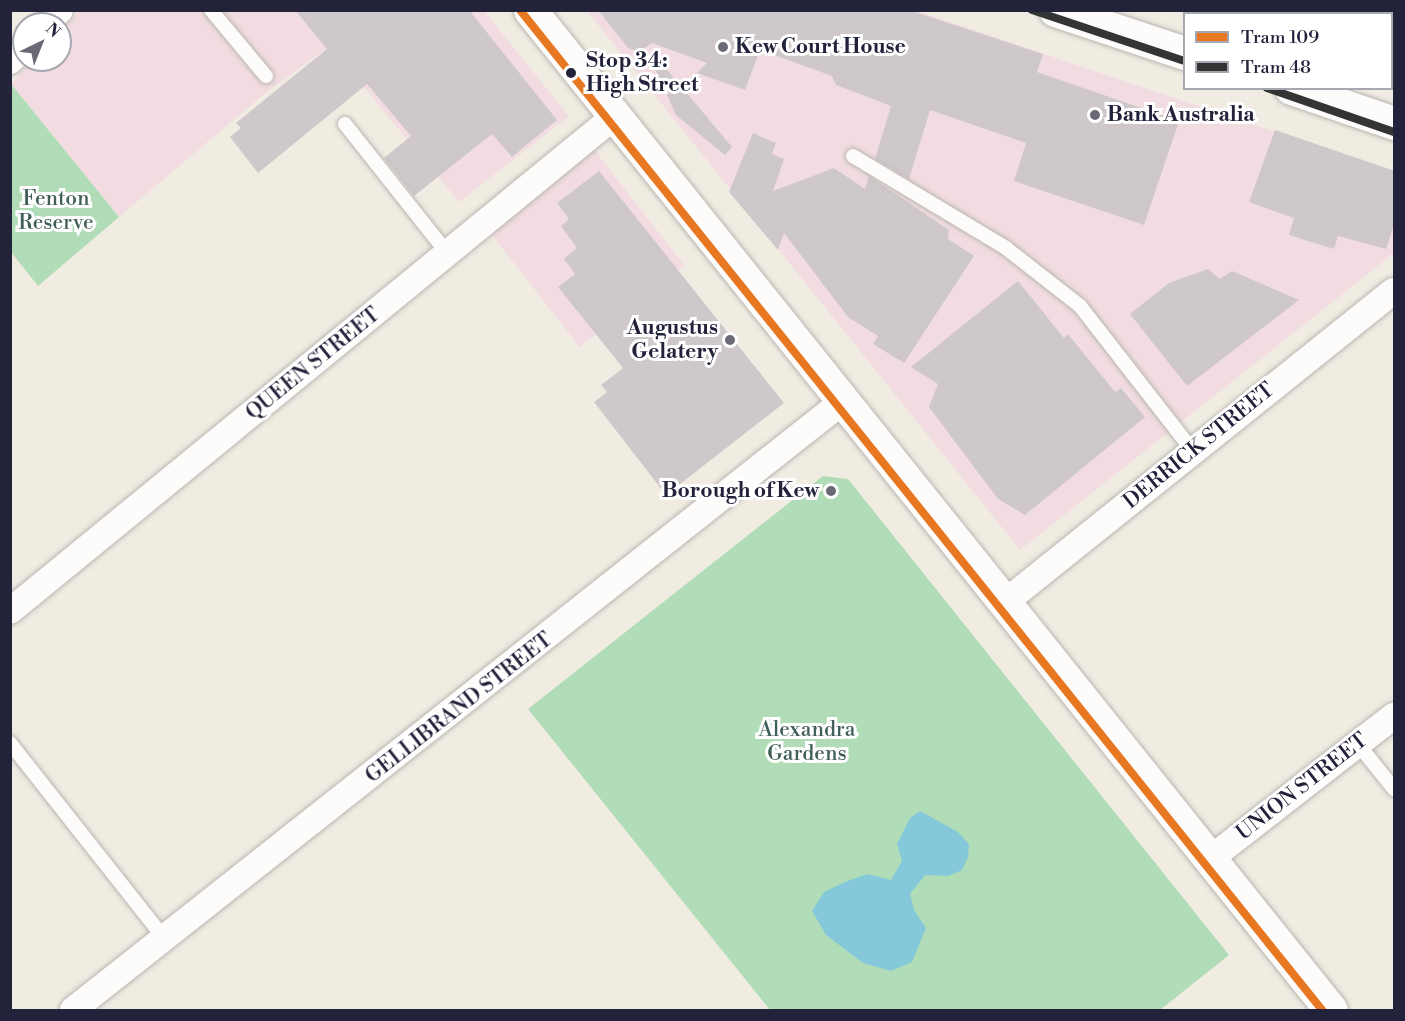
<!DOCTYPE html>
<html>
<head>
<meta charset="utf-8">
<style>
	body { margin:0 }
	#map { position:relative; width:1405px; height:1021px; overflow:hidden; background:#f1ece2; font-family:"Libre Bodoni",serif }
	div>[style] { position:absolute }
	.built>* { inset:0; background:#f2dce1; transform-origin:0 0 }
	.green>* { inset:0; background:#b0ddb7 }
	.water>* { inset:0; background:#84c8d9 }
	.building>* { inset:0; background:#cfc8ca }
	.roads { filter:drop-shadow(0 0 2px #b9b6b2) drop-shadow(0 0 2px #b9b6b2) }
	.service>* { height:14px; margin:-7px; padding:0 7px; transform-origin:7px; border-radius:7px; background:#fdfcfb }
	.minor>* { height:26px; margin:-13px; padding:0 13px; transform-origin:13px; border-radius:13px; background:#fdfcfb }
	.primary>* { height:33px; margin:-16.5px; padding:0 16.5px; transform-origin:16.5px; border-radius:16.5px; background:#fdfcfb }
	.tram-1>* { height:8px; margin:-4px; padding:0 4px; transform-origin:4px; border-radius:4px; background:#e87722 }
	.tram-2>* { height:8px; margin:-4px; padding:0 4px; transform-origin:4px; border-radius:4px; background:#333434 }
	.dots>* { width:16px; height:16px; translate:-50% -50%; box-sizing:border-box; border:3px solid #fff; border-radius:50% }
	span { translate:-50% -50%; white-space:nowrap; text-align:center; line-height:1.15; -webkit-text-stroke:6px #fff; paint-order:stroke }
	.poi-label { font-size:21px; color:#22223b; font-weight:700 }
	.left { translate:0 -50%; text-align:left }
	.right { translate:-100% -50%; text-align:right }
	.stop-label { font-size:21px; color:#22223b; font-weight:700 }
	.park-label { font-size:21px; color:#415f5a }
	.street-label { font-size:21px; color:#22223b }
	.frame { position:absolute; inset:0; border:12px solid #22223b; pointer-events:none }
	.legend { position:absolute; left:1183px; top:12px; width:210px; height:78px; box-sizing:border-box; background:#fff; border:2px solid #a7a7b1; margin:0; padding:8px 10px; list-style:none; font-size:18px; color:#22223b }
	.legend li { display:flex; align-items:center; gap:12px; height:30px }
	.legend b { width:30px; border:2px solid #a7a7b1 }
	.north { position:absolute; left:12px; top:12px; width:60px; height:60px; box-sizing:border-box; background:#fff; border:2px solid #a7a7b1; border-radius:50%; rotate:43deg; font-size:16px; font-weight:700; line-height:24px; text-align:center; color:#22223b }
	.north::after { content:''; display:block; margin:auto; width:21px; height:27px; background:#6a6975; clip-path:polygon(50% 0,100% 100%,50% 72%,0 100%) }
</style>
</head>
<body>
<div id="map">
	<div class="built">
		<div style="clip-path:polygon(80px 11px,484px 11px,569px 116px,459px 202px,330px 46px,269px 90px,119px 217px,11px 84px,33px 60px,60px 60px,60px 32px)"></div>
		<div style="clip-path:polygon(587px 11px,917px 11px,1394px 172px,1394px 253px,1020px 550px)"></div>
		<div style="clip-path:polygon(1289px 11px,1394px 11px,1394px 77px,1392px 14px,1285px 13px)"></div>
		<div style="left:592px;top:147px;width:150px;height:133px;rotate:52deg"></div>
	</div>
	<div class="green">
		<div style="clip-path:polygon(11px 84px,119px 217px,38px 286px,11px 252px)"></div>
		<div style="clip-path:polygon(823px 476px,848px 479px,1229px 955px,1160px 1010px,770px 1010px,528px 709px)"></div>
	</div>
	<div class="water">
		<div style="clip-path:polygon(920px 811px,958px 832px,969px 844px,968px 857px,962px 870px,948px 876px,925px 875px,910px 894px,914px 910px,926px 928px,912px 962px,891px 971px,863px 963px,826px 935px,812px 911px,824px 892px,845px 882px,867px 874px,891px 880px,902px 861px,897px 844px,910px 818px)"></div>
	</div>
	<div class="building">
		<div style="clip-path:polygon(295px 10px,469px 10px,557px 120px,512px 157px,492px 134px,414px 196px,384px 158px,411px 136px,367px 84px,258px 173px,230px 137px,241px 128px,236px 123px,327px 49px)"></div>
		<div style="clip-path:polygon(598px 10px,909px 10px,1043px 54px,1037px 72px,1179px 121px,1144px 225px,1014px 181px,1026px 143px,930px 110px,909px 179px,875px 159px,891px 106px,836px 85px,832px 76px,760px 50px,745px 90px,697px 73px,707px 63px,652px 43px,639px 52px,628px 48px)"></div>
		<div style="clip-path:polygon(659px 60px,732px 147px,725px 155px,676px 115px,653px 64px)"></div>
		<div style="clip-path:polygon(1275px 130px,1395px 171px,1395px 222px,1386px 249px,1338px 236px,1334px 249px,1289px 235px,1294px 218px,1249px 202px)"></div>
		<div style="clip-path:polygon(753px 133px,776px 143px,772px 154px,784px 159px,773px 191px,834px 168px,865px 189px,869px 176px,949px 230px,948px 239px,974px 256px,904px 363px,873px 344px,878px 336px,848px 317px,784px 233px,778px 250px,729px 192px)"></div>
		<div style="clip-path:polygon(599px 171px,784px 403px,666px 495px,594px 402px,607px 392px,601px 385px,623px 368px,558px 287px,575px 274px,564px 259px,577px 248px,561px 226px,569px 219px,557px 203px)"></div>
		<div style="clip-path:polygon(1208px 269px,1220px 279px,1232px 271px,1299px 300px,1187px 386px,1130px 314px,1169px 283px)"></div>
		<div style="clip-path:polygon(1018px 281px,1064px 338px,1068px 334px,1115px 392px,1121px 388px,1145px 417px,1025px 515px,998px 499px,929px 407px,938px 384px,911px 367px)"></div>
	</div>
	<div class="roads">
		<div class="service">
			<div style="left:211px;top:10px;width:86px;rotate:50.2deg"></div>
			<div style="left:345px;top:124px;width:166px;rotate:51.6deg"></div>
			<div style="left:853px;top:156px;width:179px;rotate:31deg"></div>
			<div style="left:1006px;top:248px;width:94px;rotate:38.1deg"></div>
			<div style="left:1080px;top:306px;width:182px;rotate:52.1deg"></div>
			<div style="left:10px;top:743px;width:250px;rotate:51.7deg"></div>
			<div style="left:1358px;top:744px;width:58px;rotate:51.3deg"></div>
		</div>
		<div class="minor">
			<div style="left:1253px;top:14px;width:6px;rotate:-45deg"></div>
			<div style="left:47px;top:24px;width:19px;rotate:-47deg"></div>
			<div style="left:10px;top:61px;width:19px;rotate:-43deg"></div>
			<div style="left:1004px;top:603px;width:499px;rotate:-38.7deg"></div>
			<div style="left:10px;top:611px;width:782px;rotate:-39.29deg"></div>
			<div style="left:1210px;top:859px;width:233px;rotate:-37.9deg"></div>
			<div style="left:73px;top:1010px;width:980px;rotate:-38.33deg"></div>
		</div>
		<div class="primary">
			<div style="left:530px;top:10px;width:1281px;rotate:51.31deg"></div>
			<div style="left:1055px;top:10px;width:136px;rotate:18.4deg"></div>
			<div style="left:1291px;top:88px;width:109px;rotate:18.8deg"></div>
		</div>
	</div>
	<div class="tram-1">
		<div style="left:520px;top:10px;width:1282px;rotate:51.27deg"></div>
	</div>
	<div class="tram-2">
		<div style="left:1032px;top:10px;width:160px;rotate:18.5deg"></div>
		<div style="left:1267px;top:88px;width:134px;rotate:19.1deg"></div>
	</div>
	<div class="dots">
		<div style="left:723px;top:47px;background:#6a6975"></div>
		<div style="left:571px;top:73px;background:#22223b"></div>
		<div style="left:1095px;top:115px;background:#6a6975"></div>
		<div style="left:730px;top:340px;background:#6a6975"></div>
		<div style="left:831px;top:491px;background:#6a6975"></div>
	</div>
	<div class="poi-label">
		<span class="left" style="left:735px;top:47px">Kew Court House</span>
		<span class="left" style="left:1107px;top:115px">Bank Australia</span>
		<span class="right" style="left:718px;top:340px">Augustus<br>Gelatery</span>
		<span class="right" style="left:819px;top:491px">Borough of Kew</span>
	</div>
	<div class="stop-label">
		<span class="left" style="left:586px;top:73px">Stop 34:<br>High Street</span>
	</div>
	<div class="park-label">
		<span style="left:56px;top:211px">Fenton<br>Reserve</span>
		<span style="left:807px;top:742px">Alexandra<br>Gardens</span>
	</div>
	<div class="street-label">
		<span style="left:313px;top:364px;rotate:-39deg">QUEEN STREET</span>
		<span style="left:1199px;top:446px;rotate:-39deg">DERRICK STREET</span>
		<span style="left:459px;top:708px;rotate:-38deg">GELLIBRAND STREET</span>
		<span style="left:1302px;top:787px;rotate:-38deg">UNION STREET</span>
	</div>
	<div class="frame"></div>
	<ul class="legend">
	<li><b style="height:8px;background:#e87722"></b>Tram 109</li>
	<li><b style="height:8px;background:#333434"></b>Tram 48</li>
	</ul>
	<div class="north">N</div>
</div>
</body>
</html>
